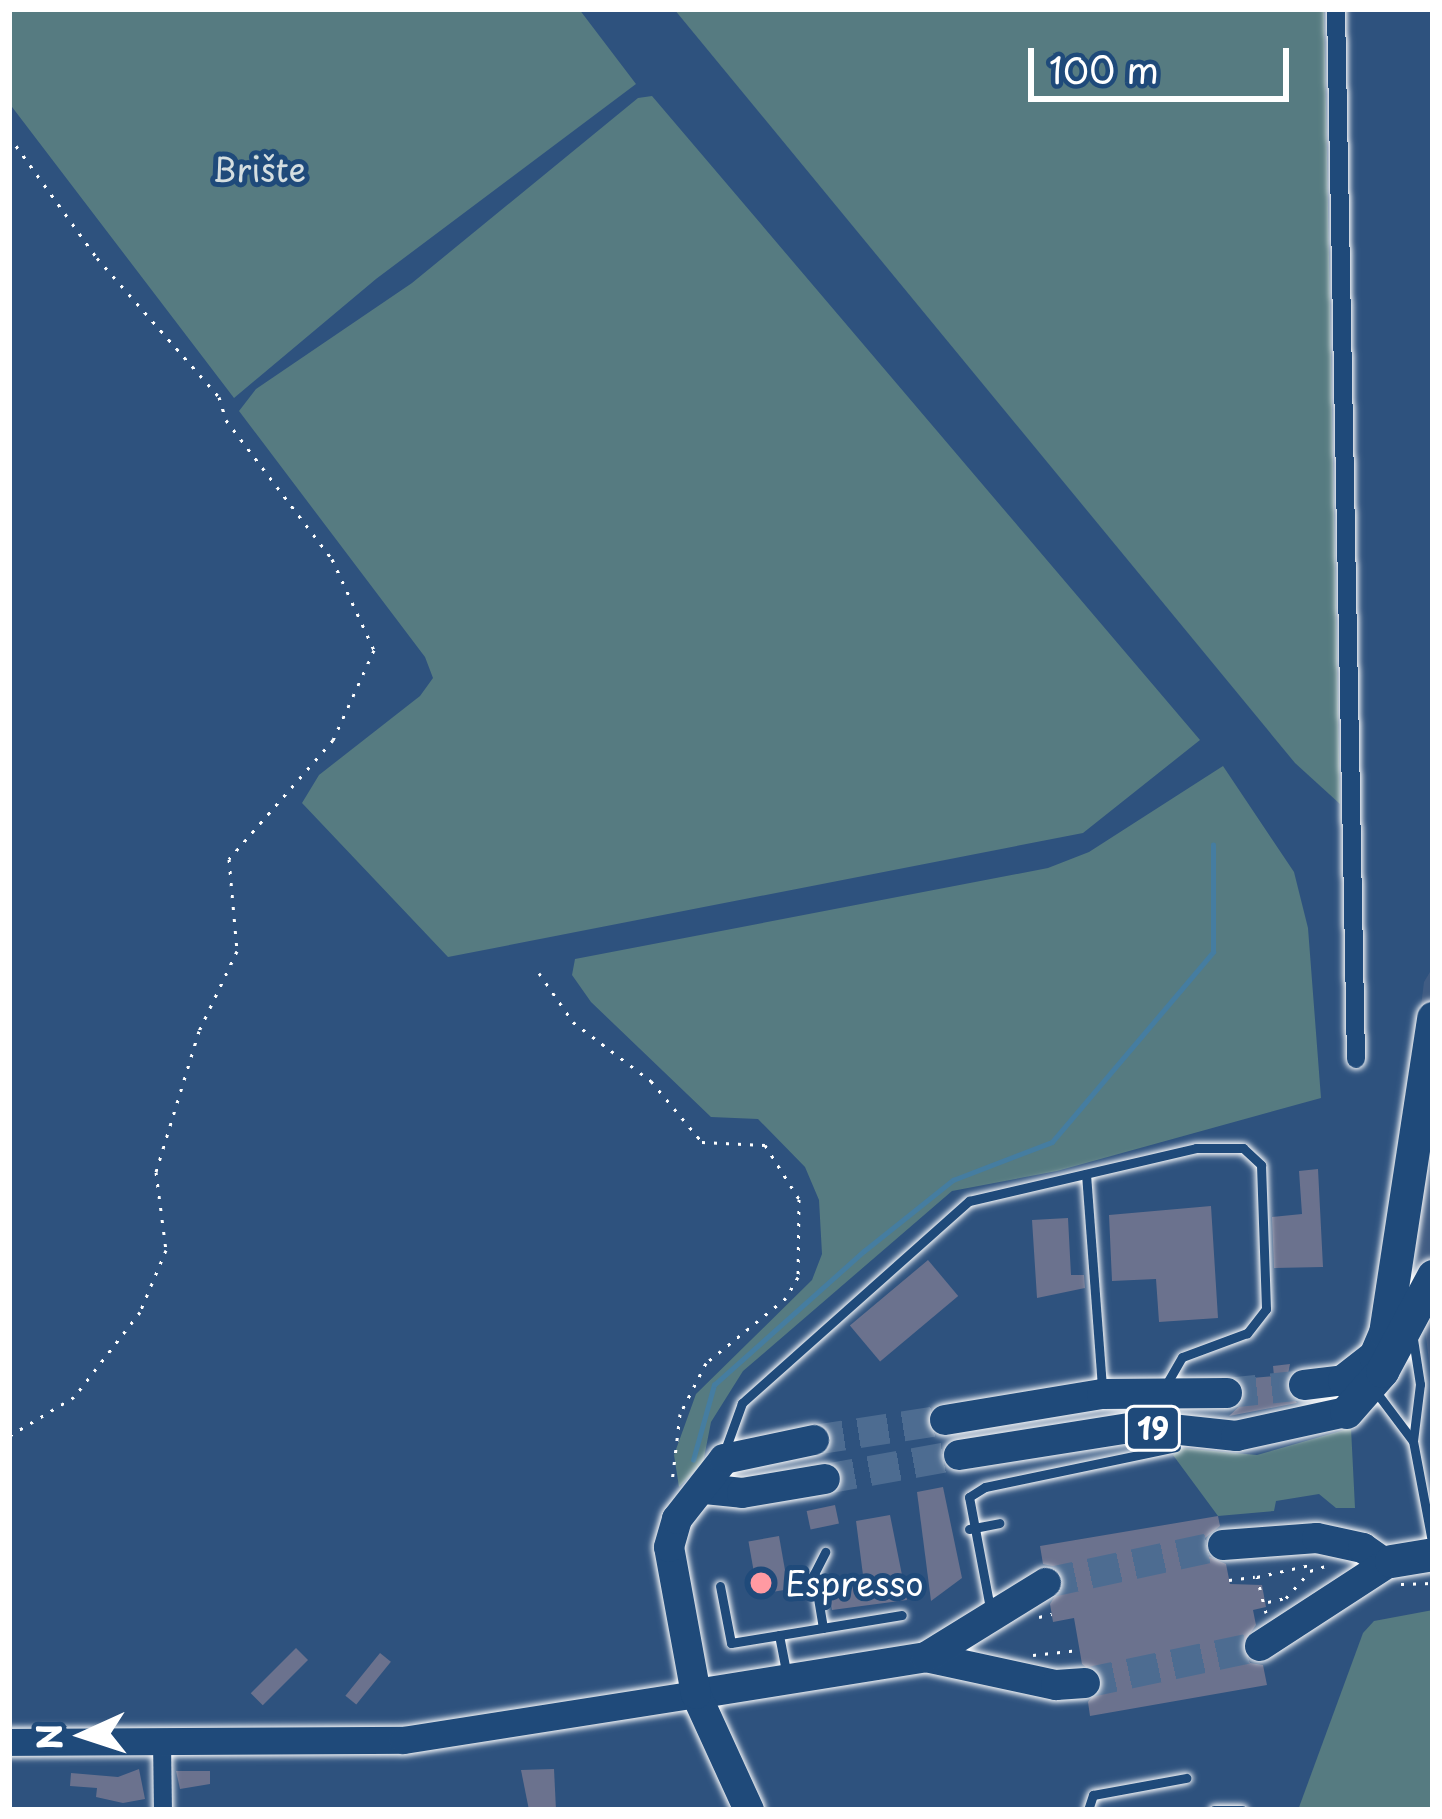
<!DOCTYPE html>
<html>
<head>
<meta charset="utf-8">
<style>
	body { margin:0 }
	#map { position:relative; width:1442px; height:1819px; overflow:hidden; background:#2e527e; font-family:"Playpen Sans",sans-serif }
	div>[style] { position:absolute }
	.built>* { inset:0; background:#405c83 }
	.green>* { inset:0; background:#567b81 }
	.stream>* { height:4.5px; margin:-2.25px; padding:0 2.25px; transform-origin:2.25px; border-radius:2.25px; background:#457da1 }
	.building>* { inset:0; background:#6b728e; transform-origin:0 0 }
	.primary-tunnel>* { height:30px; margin-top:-15px; transform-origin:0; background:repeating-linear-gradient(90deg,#4d6c91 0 30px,transparent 0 45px) }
	.path>* { height:3px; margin-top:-1.5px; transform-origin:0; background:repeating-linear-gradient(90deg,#fff 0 3px,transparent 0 12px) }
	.roads { filter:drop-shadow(0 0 3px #fff) drop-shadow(0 0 3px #fff) }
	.lane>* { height:9px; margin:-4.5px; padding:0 4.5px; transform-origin:4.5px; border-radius:4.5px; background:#1f4a7a }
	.street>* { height:18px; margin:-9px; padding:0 9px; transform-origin:9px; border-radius:9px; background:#1f4a7a }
	.secondary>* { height:27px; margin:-13.5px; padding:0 13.5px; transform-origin:13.5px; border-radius:13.5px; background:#1f4a7a }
	.primary>* { height:30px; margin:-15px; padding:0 15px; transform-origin:15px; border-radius:15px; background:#1f4a7a }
	.highway>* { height:33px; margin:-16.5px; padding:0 16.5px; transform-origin:16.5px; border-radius:16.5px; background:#1f4a7a }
	.dots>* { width:33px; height:33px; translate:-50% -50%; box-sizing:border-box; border:6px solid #1f4a7a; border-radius:50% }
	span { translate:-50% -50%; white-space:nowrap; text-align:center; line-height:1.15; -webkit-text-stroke:10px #1f4a7a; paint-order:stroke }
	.shield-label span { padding:3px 9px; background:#1f4a7a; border:3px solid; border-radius:9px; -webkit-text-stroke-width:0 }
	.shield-label { font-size:30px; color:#fff; font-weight:700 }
	.park-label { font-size:33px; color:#d5dee0 }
	.poi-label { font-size:33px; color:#fff }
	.left { translate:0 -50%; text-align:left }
	.frame { position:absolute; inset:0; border:12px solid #fff; pointer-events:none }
	.north { position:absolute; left:24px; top:1675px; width:120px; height:120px; -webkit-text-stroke:9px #1f4a7a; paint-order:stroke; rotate:267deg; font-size:33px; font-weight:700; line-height:48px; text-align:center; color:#fff }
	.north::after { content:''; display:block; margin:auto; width:42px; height:54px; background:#fff; clip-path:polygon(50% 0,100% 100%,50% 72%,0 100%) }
	.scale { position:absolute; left:1028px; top:48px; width:261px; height:54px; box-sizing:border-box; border:6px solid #fff; border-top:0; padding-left:15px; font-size:36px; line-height:42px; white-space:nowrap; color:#fff; -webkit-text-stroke:9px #1f4a7a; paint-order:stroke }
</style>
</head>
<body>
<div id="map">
	<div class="built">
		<div style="clip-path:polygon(1433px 967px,1433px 1393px,1403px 1153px,1424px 982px)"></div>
	</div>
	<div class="green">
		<div style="clip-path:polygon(9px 9px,579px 9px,636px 84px,376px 279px,234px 398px,9px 103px)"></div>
		<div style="clip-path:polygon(674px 9px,1324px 9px,1340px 804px,1295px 763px)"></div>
		<div style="clip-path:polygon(652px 96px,1200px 740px,1083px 833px,448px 957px,302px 803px,319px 775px,420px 696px,433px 678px,425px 657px,239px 411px,256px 389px,412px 283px,638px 98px)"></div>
		<div style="clip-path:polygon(1223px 766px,1294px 872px,1308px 928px,1321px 1098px,1057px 1171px,952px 1191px,743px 1371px,711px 1422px,703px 1463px,679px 1487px,674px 1455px,696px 1394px,812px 1280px,822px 1254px,819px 1200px,805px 1167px,758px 1119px,711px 1117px,591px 1002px,572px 975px,575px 959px,1048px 868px,1089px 852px)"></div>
		<div style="clip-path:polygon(1351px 1428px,1355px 1508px,1336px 1508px,1319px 1494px,1276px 1501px,1274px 1511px,1218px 1516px,1173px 1455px,1181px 1448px,1257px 1455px)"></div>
		<div style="clip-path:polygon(1433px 1610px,1433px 1810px,1298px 1810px,1363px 1633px,1374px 1621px)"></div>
	</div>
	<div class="stream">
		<div style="left:693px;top:1460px;width:78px;rotate:-74.4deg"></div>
		<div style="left:714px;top:1385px;width:201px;rotate:-41.8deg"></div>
		<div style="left:864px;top:1251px;width:114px;rotate:-38.6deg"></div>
		<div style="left:953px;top:1180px;width:106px;rotate:-21deg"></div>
		<div style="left:1052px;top:1142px;width:249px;rotate:-49.7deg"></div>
		<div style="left:1213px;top:952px;width:107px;rotate:-90deg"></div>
	</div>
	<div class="building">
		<div style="clip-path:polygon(1318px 1169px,1323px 1267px,1274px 1268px,1272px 1217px,1302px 1214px,1299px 1171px)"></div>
		<div style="clip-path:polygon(1211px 1206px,1218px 1318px,1159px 1322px,1156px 1279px,1112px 1281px,1109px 1215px)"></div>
		<div style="clip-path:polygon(1068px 1218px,1071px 1275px,1084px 1275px,1085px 1288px,1037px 1298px,1032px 1220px)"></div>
		<div style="left:928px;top:1260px;width:47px;height:102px;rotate:50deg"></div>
		<div style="clip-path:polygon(1290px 1364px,1285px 1389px,1297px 1403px,1229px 1416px,1244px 1402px,1240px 1379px,1274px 1376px,1273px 1366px)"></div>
		<div style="clip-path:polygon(943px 1487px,962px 1578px,931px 1601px,917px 1492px)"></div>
		<div style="left:835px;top:1505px;width:19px;height:29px;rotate:78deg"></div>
		<div style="clip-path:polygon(890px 1515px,907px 1600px,832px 1610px,827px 1582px,863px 1575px,856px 1521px)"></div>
		<div style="clip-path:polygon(1218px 1516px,1220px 1526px,1205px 1538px,1206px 1555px,1226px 1564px,1230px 1584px,1262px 1585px,1266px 1607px,1253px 1610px,1256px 1625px,1241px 1646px,1250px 1663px,1263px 1665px,1267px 1685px,1090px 1716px,1088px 1702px,1104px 1681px,1082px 1664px,1074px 1618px,1053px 1622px,1050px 1604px,1065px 1581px,1056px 1567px,1043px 1564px,1040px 1546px)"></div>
		<div style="left:779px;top:1536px;width:54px;height:31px;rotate:80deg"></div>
		<div style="left:296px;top:1648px;width:17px;height:64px;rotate:45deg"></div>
		<div style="left:380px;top:1653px;width:14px;height:55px;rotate:39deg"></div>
		<div style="clip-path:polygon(139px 1769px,145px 1799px,123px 1803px,96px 1797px,97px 1788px,70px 1786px,71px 1773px,118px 1777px)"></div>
		<div style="clip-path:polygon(554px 1769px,556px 1810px,529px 1810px,521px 1770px)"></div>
		<div style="clip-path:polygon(176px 1771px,210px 1771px,210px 1784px,180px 1789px)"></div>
	</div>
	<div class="primary-tunnel">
		<div style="left:1227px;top:1393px;width:77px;rotate:-5.9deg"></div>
		<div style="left:814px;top:1440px;width:133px;rotate:-8.7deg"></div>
		<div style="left:825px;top:1479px;width:136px;rotate:-10.2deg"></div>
		<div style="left:1046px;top:1583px;width:181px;rotate:-12.1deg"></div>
		<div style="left:1085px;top:1683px;width:179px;rotate:-11.9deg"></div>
	</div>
	<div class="path">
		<div style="left:9px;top:136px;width:150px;rotate:54.2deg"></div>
		<div style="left:97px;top:258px;width:185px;rotate:48.7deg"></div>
		<div style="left:219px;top:397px;width:24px;rotate:73deg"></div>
		<div style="left:226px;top:420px;width:175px;rotate:52.7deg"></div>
		<div style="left:332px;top:559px;width:100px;rotate:65.2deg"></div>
		<div style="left:374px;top:650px;width:99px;rotate:114.5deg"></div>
		<div style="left:333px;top:740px;width:158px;rotate:131.2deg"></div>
		<div style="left:229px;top:859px;width:92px;rotate:85deg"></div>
		<div style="left:237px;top:951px;width:89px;rotate:115.4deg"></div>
		<div style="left:199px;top:1031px;width:147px;rotate:107deg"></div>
		<div style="left:156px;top:1172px;width:79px;rotate:82.7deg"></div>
		<div style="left:166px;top:1250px;width:67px;rotate:112.8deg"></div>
		<div style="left:140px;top:1312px;width:108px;rotate:127.8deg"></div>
		<div style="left:74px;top:1397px;width:76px;rotate:149deg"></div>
		<div style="left:539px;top:973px;width:60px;rotate:55.2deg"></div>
		<div style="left:573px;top:1022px;width:98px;rotate:37.1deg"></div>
		<div style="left:651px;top:1081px;width:80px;rotate:50.1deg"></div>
		<div style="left:702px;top:1142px;width:63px;rotate:2.7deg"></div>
		<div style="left:765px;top:1145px;width:64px;rotate:57.8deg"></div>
		<div style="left:799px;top:1199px;width:78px;rotate:90.7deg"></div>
		<div style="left:798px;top:1277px;width:24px;rotate:120deg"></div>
		<div style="left:786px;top:1298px;width:103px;rotate:140.9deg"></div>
		<div style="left:706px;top:1363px;width:57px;rotate:117deg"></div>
		<div style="left:680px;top:1414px;width:68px;rotate:96.7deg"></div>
		<div style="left:1229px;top:1580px;width:26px;rotate:-7deg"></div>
		<div style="left:1401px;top:1584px;width:32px;rotate:-2deg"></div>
		<div style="left:1268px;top:1602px;width:18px;rotate:-13deg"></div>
		<div style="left:1286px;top:1598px;width:36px;rotate:-48deg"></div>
		<div style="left:1310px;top:1571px;width:19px;rotate:-18deg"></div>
		<div style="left:1266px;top:1613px;width:37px;rotate:-104deg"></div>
		<div style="left:1257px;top:1577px;width:58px;rotate:-12.8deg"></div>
		<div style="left:1039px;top:1617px;width:13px;rotate:-13deg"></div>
		<div style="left:1033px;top:1655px;width:46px;rotate:-6.2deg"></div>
	</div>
	<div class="roads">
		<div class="lane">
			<div style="left:1086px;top:1174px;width:216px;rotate:85.7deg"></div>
			<div style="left:1413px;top:1339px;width:46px;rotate:81.2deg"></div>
			<div style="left:1420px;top:1384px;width:57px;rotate:97deg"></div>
			<div style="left:1373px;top:1388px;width:66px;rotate:53deg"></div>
			<div style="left:1413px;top:1441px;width:108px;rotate:79.3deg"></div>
			<div style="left:725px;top:1450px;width:50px;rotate:-70.1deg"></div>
			<div style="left:742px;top:1403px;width:304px;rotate:-41.7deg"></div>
			<div style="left:969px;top:1201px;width:233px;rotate:-13.1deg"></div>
			<div style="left:1196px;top:1148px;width:47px"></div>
			<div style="left:1243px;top:1148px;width:25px;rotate:43deg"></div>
			<div style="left:1261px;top:1165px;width:144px;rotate:88deg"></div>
			<div style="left:1266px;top:1309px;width:31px;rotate:128deg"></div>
			<div style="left:1247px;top:1333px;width:69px;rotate:159.7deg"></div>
			<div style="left:1182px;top:1357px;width:36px;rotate:120deg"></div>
			<div style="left:969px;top:1529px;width:31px;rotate:-11deg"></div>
			<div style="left:720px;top:1586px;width:58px;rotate:79.1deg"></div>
			<div style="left:731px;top:1643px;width:173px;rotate:-9.3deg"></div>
			<div style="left:990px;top:1608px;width:113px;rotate:-100.7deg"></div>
			<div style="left:969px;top:1497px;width:19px;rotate:-32deg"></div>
			<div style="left:985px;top:1487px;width:195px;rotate:-11.8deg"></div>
			<div style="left:823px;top:1628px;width:55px;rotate:-99.5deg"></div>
			<div style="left:814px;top:1574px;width:25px;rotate:-63deg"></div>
			<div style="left:779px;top:1635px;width:37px;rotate:79deg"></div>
			<div style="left:1088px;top:1810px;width:16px;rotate:-72deg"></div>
			<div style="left:1093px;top:1795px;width:95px;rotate:-10.4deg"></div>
			<div style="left:1214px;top:1810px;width:28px"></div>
		</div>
		<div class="street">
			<div style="left:1336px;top:9px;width:1050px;rotate:88.91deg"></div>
			<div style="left:162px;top:1741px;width:69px;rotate:89.2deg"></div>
		</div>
		<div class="secondary">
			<div style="left:9px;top:1742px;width:394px;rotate:-0.3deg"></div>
			<div style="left:403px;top:1740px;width:297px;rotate:-8.9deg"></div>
		</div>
		<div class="primary">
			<div style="left:1304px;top:1385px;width:40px;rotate:-7.1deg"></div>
			<div style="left:945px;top:1420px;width:159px;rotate:-9.4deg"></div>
			<div style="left:1102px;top:1394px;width:125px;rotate:-0.5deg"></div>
			<div style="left:959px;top:1455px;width:186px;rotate:-9deg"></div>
			<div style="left:1143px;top:1426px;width:94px;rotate:6.1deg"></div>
			<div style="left:1236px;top:1436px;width:113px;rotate:-12.3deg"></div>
			<div style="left:705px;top:1489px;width:37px;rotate:6deg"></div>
			<div style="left:742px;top:1493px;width:84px;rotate:-9.6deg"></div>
			<div style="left:1223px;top:1545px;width:94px;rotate:-4.3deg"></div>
			<div style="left:1317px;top:1538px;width:47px;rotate:12.3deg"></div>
			<div style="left:1363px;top:1548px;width:24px;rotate:35deg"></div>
			<div style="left:1260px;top:1646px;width:156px;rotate:-33deg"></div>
			<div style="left:926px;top:1657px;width:133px;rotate:12.2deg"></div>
			<div style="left:1056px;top:1685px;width:29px;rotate:-4deg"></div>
			<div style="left:696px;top:1694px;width:233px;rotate:-9.1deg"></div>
			<div style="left:926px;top:1657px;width:141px;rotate:-31.7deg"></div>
			<div style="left:749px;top:1810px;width:128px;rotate:-114.6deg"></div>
			<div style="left:696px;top:1694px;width:149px;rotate:-100.4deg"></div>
			<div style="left:669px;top:1547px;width:29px;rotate:-74deg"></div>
			<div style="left:677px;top:1519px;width:76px;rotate:-51.9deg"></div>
			<div style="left:724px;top:1459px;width:92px;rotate:-11.9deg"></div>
		</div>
		<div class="highway">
			<div style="left:1344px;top:1380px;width:39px;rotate:-38deg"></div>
			<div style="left:1375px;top:1356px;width:25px;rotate:-67deg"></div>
			<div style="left:1385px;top:1333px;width:319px;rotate:-81.3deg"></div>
			<div style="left:1346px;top:1412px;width:55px;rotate:-48.7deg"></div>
			<div style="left:1382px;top:1371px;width:108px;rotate:-61.8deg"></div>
			<div style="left:1391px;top:1561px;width:43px;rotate:-9.5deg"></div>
		</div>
	</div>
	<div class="dots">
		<div style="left:761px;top:1583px;background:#ff9aa2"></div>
	</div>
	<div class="shield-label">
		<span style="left:1153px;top:1428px">19</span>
	</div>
	<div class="park-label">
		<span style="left:259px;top:169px">Brište</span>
	</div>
	<div class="poi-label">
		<span class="left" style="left:785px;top:1583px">Espresso</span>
	</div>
	<div class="frame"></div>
	<div class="north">N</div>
	<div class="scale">100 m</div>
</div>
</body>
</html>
